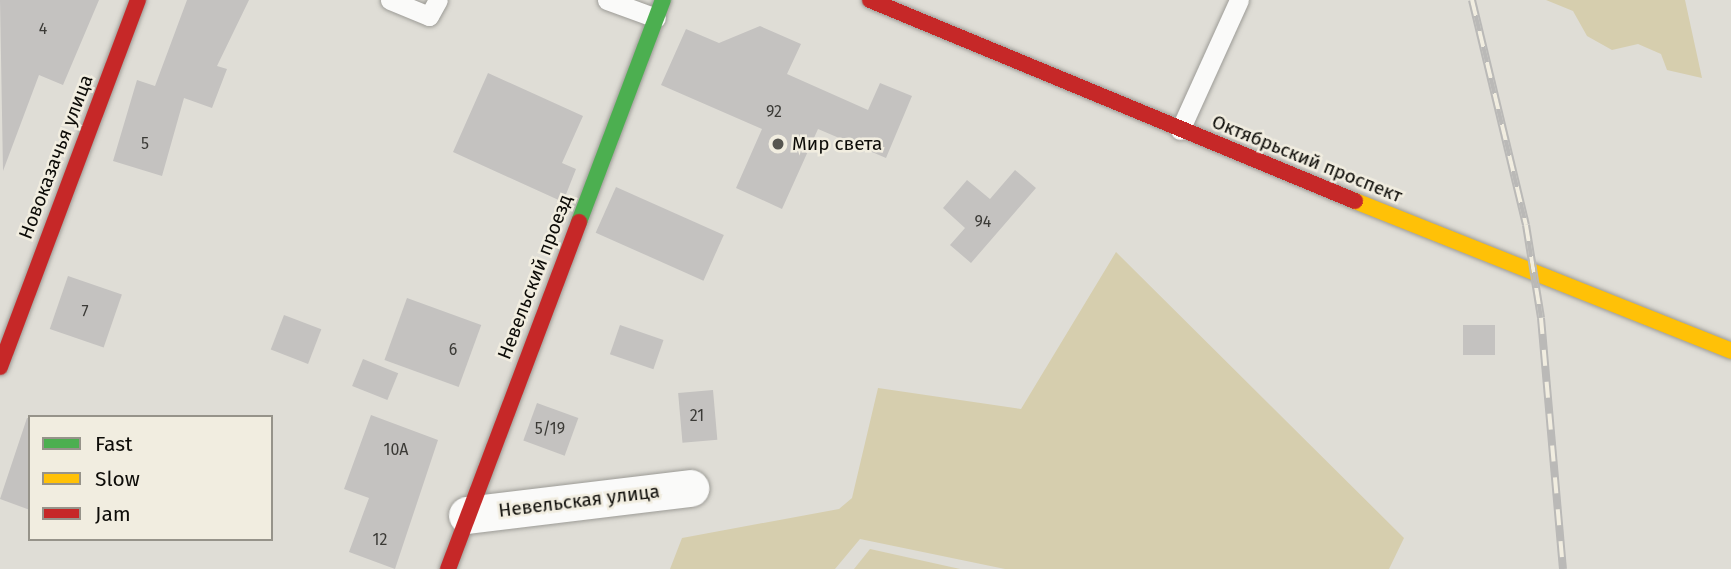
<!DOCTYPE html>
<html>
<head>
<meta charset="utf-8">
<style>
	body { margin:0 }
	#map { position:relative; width:1731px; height:569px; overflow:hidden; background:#dfddd6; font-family:"Fira Sans",sans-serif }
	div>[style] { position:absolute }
	.green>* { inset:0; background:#d6ceae }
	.building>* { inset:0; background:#c4c2c0; transform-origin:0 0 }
	.roads { filter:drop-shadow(0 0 2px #9c9b96) drop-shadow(0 0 2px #9c9b96) }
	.lane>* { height:19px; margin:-9.5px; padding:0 9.5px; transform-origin:9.5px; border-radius:9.5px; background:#fafaf9 }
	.street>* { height:37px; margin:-18.5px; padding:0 18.5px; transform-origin:18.5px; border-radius:18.5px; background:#fafaf9 }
	.fast>* { height:16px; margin:-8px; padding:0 8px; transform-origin:8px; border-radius:8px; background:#4caf50 }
	.slow>* { height:16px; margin:-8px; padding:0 8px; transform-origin:8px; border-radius:8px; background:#ffc107 }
	.jam>* { height:16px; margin:-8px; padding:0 8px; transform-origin:8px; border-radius:8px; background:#c62828 }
	.rail>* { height:8px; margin-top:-4px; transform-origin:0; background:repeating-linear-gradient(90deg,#f1ede0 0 16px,#bab9b7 0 32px); box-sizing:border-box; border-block:2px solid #bab9b7 }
	.dots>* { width:19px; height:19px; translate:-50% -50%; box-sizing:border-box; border:4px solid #f1ede0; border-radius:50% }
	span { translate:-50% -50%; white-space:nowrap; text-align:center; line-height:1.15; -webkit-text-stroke:5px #f1ede0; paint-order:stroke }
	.number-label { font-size:16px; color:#3b3a36 }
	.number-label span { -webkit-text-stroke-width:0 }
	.poi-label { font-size:19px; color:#0d0c08 }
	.left { translate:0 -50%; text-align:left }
	.street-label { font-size:19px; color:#0d0c08 }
	.legend { position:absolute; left:28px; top:415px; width:245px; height:126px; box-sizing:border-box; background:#f1ede0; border:2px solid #96938a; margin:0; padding:9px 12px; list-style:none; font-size:21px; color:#0d0c08 }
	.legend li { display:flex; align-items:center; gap:14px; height:35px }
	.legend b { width:35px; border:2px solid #96938a }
</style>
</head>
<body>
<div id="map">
	<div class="green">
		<div style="clip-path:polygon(1546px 0,1685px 0,1702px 78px,1667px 70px,1661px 54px,1638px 44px,1612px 50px,1587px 36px,1573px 11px)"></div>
		<div style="clip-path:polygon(1116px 252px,1404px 538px,1389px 569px,1005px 569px,860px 539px,835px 569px,670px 569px,682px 538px,839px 509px,852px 498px,878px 388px,1021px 409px)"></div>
		<div style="clip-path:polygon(870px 549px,960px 569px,854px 569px)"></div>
	</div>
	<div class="building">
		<div style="clip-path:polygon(0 0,99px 0,63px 85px,39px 75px,3px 171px)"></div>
		<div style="clip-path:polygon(187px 0,249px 0,217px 66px,227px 69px,212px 108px,184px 98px,162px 176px,113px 161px,137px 80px,155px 86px)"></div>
		<div style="clip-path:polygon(760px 26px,801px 44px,787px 74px,868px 110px,880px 83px,912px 96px,886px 158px,818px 129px,782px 209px,736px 188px,762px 129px,661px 85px,686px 29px,719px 43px)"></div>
		<div style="clip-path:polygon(488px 73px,583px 116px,562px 163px,576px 169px,563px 202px,453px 152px)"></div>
		<div style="clip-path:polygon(1015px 170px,1036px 188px,971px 263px,950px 245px,965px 228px,943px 208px,967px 180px,990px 199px)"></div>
		<div style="left:616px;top:187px;width:118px;height:50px;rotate:24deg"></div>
		<div style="left:68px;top:276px;width:57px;height:56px;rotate:19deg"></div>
		<div style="left:407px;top:298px;width:79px;height:66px;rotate:20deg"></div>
		<div style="left:284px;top:315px;width:40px;height:37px;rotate:21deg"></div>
		<div style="left:620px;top:325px;width:46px;height:31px;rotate:19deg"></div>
		<div style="left:1463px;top:325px;width:32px;height:30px"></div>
		<div style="left:363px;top:359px;width:38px;height:29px;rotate:22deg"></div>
		<div style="left:713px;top:390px;width:50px;height:35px;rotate:85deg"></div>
		<div style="left:537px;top:403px;width:44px;height:40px;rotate:20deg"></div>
		<div style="clip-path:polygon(371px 415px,438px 440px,395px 569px,349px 552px,369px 498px,344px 489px)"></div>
		<div style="clip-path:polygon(27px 418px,30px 418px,30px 510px,0 499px)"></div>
	</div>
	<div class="roads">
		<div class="lane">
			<div style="left:390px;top:0;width:42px;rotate:22.3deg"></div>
			<div style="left:429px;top:16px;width:18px;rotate:-61deg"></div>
			<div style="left:607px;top:0;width:52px;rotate:20.2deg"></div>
			<div style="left:1180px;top:130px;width:143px;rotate:-65.6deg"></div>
		</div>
		<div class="street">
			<div style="left:467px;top:515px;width:225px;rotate:-6.9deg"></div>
		</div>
		<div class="fast">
			<div style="left:579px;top:222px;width:237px;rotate:-69.3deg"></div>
		</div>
		<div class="slow">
			<div style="left:1355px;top:201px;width:405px;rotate:21.7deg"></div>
		</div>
		<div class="jam">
			<div style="left:870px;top:0;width:525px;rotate:22.51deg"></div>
			<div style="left:0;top:367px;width:392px;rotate:-69.4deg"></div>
			<div style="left:448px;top:569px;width:371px;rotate:-69.3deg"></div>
		</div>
	</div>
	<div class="rail">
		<div style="left:1472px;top:0;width:231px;rotate:76.5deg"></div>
		<div style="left:1526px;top:225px;width:94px;rotate:80.8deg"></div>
		<div style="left:1541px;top:318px;width:252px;rotate:85deg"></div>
	</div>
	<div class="dots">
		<div style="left:778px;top:144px;background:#565550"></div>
	</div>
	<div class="number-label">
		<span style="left:43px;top:29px">4</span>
		<span style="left:774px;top:112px">92</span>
		<span style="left:145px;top:144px">5</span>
		<span style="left:983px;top:222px">94</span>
		<span style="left:85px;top:312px">7</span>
		<span style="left:453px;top:350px">6</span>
		<span style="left:697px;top:416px">21</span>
		<span style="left:550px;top:429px">5/19</span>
		<span style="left:396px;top:450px">10А</span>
		<span style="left:380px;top:540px">12</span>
	</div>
	<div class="poi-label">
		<span class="left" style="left:792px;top:144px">Мир света</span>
	</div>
	<div class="street-label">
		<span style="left:56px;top:157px;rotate:-69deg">Новоказачья улица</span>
		<span style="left:1307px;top:159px;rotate:22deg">Октябрьский проспект</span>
		<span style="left:535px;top:277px;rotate:-69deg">Невельский проезд</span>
		<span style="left:579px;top:501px;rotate:-7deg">Невельская улица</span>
	</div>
	<ul class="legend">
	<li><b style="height:9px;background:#4caf50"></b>Fast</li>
	<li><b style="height:9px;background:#ffc107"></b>Slow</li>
	<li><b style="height:9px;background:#c62828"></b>Jam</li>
	</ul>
</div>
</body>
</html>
